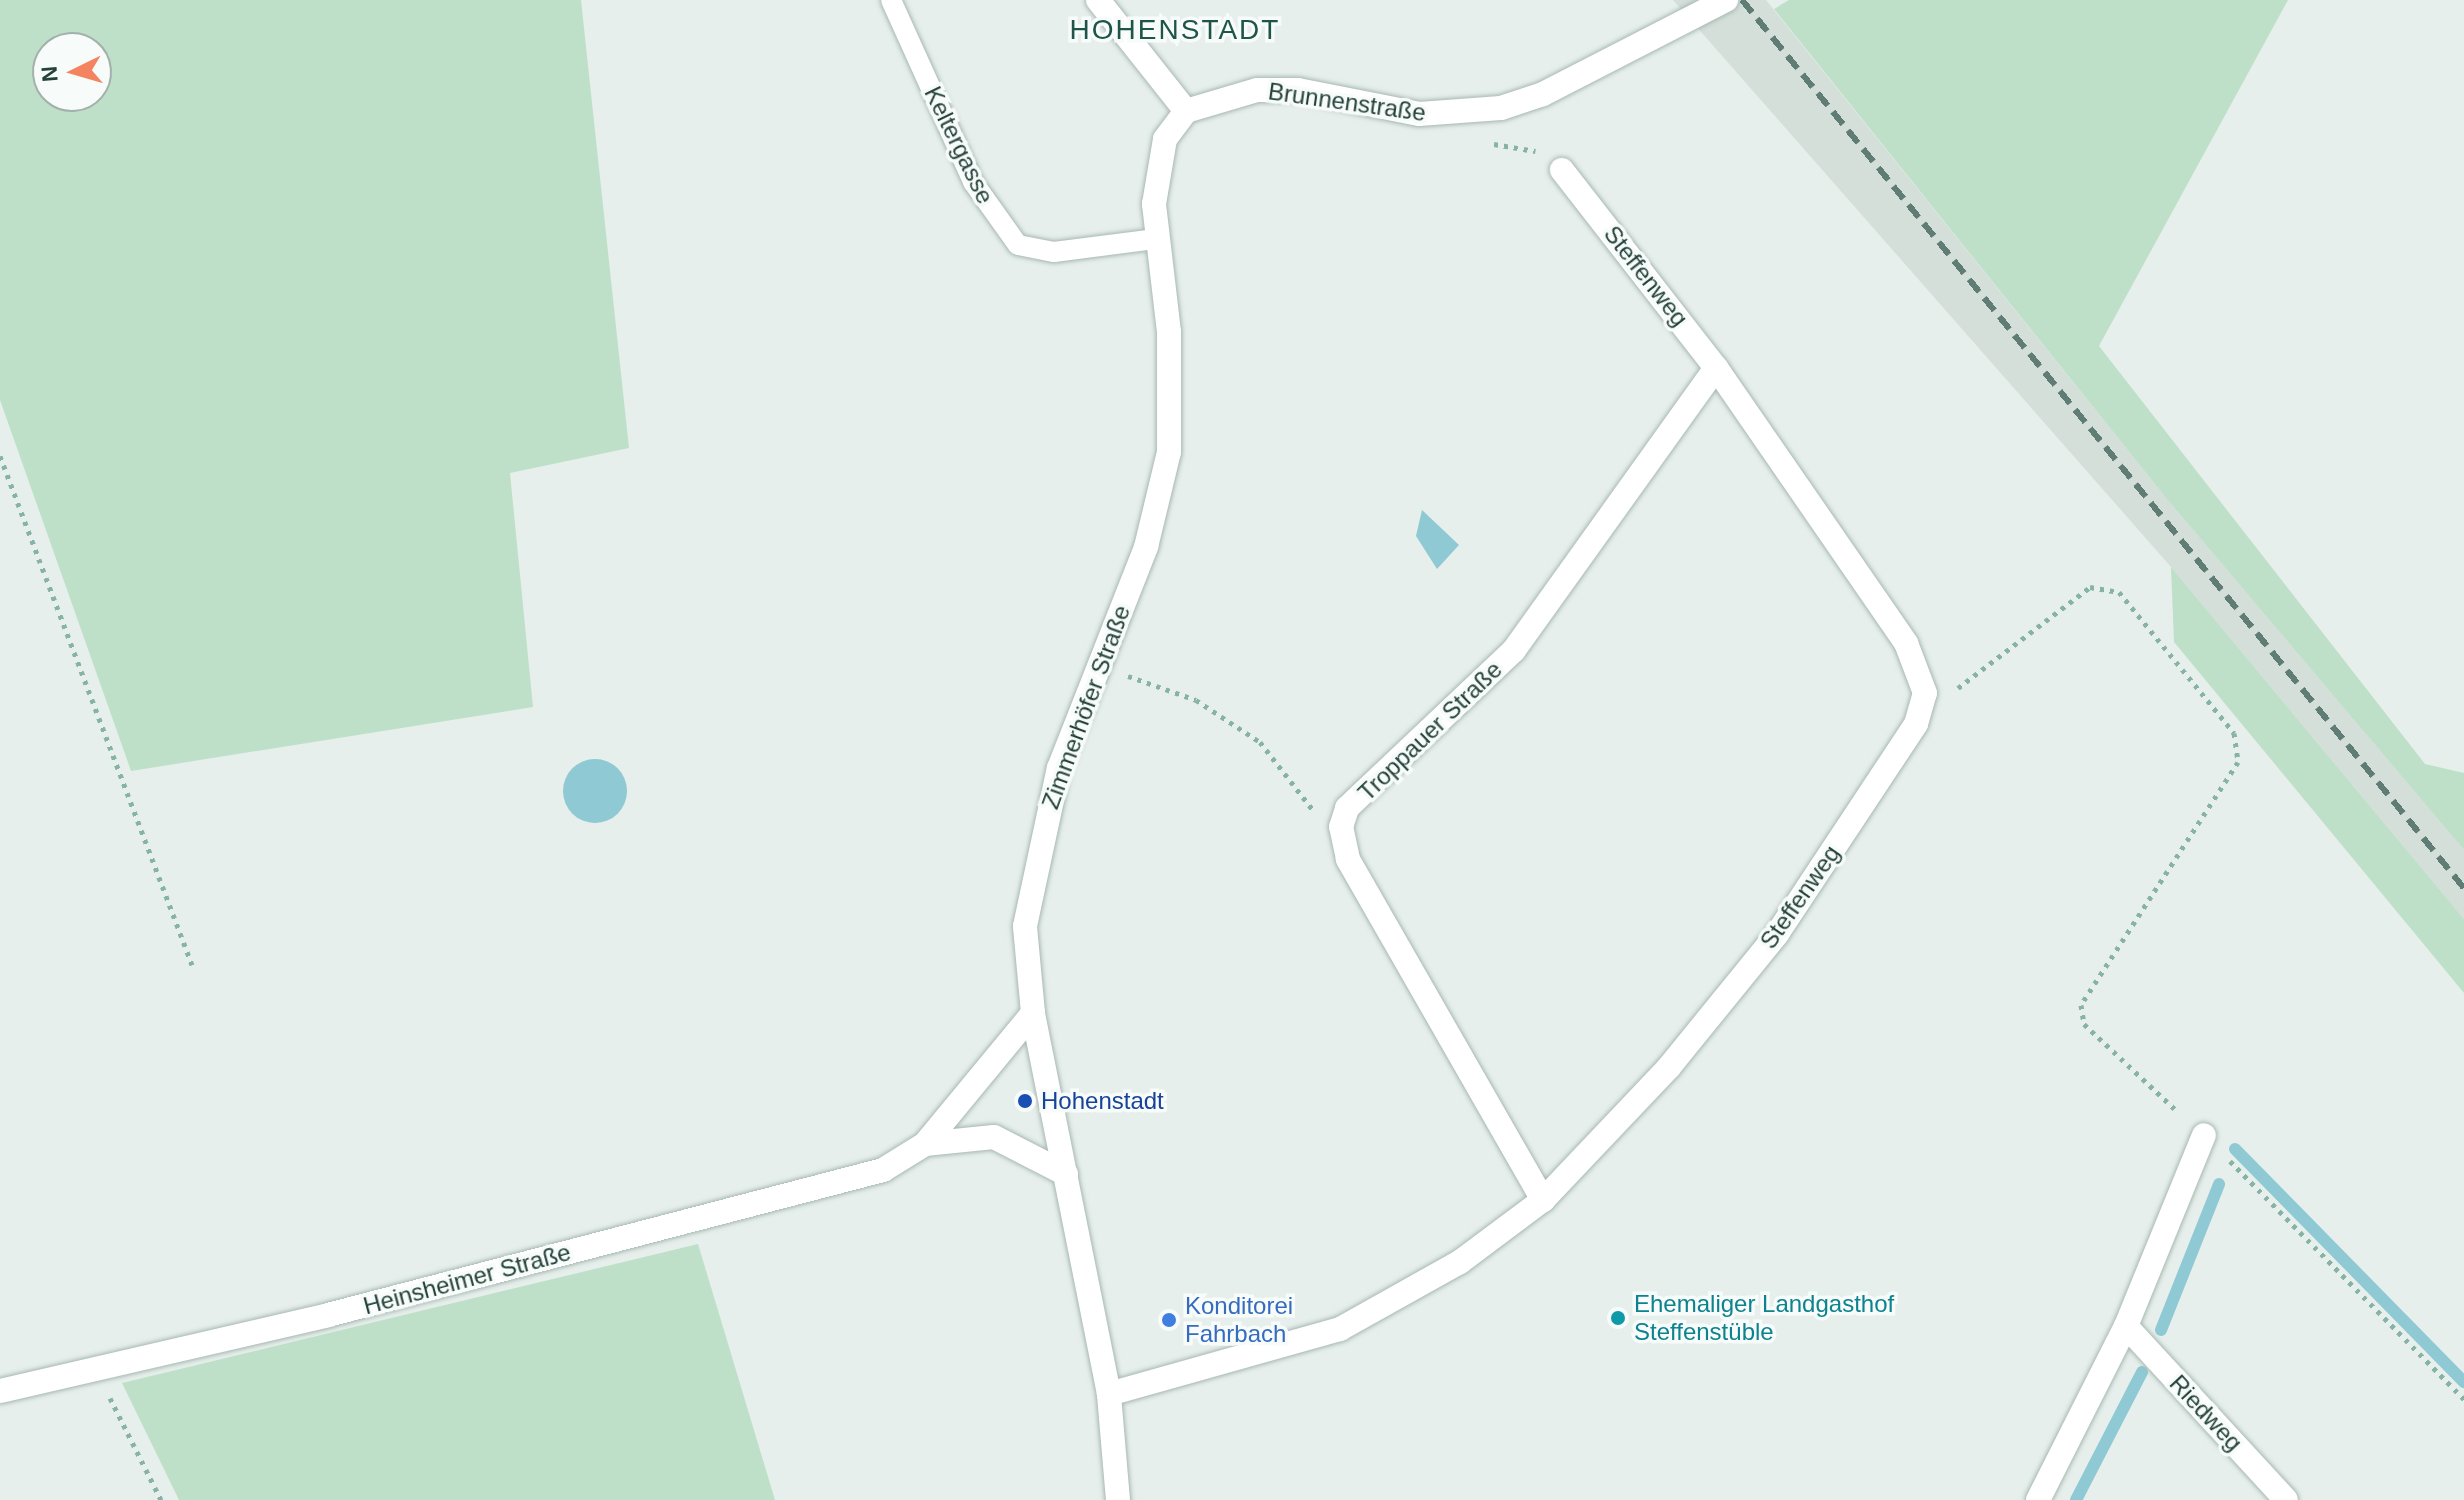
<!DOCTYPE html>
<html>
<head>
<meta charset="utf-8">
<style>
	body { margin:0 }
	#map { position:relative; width:2464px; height:1500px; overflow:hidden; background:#e6efeb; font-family:Arial,sans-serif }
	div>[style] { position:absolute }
	.built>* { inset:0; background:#d4dfda }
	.green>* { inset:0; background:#bfe0c8 }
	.water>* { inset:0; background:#8ec9d4 }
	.round { border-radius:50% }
	.stream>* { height:12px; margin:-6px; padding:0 6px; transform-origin:6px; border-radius:6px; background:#8ec9d4 }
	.path>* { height:5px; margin-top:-2.5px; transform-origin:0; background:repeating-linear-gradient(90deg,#86b3a5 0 4px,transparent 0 10px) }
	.roads { filter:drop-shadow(0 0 2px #a8b8b2) drop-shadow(0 0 2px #a8b8b2) }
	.lane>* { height:20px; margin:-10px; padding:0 10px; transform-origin:10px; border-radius:10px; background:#fff }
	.street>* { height:24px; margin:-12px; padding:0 12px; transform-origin:12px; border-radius:12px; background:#fff }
	.secondary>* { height:24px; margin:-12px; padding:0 12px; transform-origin:12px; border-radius:12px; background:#fff }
	.rail>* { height:6px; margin-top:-3px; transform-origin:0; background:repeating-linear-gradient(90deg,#5f7d75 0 16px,transparent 0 24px) }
	.dots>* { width:22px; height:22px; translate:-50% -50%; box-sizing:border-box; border:4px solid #f7fbf9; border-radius:50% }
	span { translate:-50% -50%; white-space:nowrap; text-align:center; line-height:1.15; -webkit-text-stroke:7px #f7fbf9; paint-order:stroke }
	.street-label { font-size:24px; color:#24423a }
	.transit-label { font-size:24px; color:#164399 }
	.left { translate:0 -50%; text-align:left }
	.culture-label { font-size:24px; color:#0d838f }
	.shop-label { font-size:24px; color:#366cbe }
	.quarter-label { font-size:28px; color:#1f5548; letter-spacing:2px }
	.north { position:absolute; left:32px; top:32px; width:80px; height:80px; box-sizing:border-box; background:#f7fbf9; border:2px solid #a3b1ad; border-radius:50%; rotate:265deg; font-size:22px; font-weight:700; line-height:32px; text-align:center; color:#24423a }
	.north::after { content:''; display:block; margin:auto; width:28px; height:36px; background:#f4845f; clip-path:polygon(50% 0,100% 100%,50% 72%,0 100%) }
</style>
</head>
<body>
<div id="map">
	<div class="built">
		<div style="clip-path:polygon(1673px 0,1766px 0,2166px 498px,2464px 850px,2464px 919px,2171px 567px)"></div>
	</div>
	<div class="green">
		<div style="clip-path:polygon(evenodd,0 0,581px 0,629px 448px,510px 473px,533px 707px,131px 771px,0 400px,0 0,48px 48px,96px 48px,96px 96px,48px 96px,48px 48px)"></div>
		<div style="clip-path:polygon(1789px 0,2288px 0,2099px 346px,2425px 764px,2464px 773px,2464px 850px,2166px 498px,1774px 9px)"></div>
		<div style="clip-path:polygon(2171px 567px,2464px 919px,2464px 993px,2174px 642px)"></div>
		<div style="clip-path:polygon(698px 1244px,775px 1500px,179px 1500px,122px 1383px)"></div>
	</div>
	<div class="water">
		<div style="clip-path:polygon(1422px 510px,1459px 545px,1437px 569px,1416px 536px)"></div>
		<div class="round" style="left:563px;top:759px;width:64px;height:64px"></div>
	</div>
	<div class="stream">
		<div style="left:2235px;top:1149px;width:327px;rotate:45.5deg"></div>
		<div style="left:2161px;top:1330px;width:157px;rotate:-68.3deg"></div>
		<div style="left:2076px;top:1500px;width:144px;rotate:-62.7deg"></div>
	</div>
	<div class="path">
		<div style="left:1494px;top:144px;width:42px;rotate:9.7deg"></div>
		<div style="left:0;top:456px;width:544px;rotate:69.33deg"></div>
		<div style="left:1128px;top:676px;width:72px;rotate:19.4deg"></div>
		<div style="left:1196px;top:700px;width:77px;rotate:33.3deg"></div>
		<div style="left:1260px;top:742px;width:86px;rotate:52.1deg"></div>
		<div style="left:1958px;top:688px;width:166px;rotate:-37.4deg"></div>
		<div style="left:2090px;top:587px;width:29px;rotate:10deg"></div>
		<div style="left:2119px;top:592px;width:182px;rotate:50.8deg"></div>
		<div style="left:2234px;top:733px;width:29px;rotate:82deg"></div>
		<div style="left:2238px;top:762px;width:289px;rotate:122.9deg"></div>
		<div style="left:2081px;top:1005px;width:19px;rotate:81deg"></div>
		<div style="left:2084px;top:1024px;width:130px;rotate:43.1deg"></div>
		<div style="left:2230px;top:1161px;width:334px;rotate:45.5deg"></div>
		<div style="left:110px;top:1398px;width:114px;rotate:63.4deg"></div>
	</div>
	<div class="roads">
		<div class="lane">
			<div style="left:891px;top:0;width:200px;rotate:65.7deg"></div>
			<div style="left:973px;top:182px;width:77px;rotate:54.5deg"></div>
			<div style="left:1018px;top:245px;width:37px;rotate:11deg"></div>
			<div style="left:1054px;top:252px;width:103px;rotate:-7.3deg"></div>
		</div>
		<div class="street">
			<div style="left:1098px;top:0;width:142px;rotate:51.6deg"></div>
			<div style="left:925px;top:1144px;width:69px;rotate:-5.8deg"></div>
			<div style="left:994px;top:1137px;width:81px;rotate:27.2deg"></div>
			<div style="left:1543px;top:1200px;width:393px;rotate:-119.8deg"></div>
			<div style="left:1348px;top:859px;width:33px;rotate:-102deg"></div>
			<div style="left:1341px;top:827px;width:20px;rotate:-72deg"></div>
			<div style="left:1347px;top:808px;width:230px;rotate:-43.4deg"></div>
			<div style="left:1514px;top:650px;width:347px;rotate:-54.4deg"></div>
			<div style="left:2126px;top:1326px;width:236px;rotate:47.4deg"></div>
			<div style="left:0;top:1391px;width:337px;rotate:-13deg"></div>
			<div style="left:328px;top:1315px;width:574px;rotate:-14.64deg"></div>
			<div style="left:883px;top:1170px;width:49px;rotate:-31.8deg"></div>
			<div style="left:925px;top:1144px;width:170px;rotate:-50.5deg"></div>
			<div style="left:1109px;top:1394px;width:240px;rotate:-15.7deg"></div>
			<div style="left:1340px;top:1329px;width:137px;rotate:-29.2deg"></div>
			<div style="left:1460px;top:1262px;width:104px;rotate:-36.8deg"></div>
			<div style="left:1543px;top:1200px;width:183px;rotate:-46.5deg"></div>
			<div style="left:1669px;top:1067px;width:171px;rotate:-50.9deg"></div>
			<div style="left:1777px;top:934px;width:252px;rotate:-56.5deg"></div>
			<div style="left:1916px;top:724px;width:32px;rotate:-74deg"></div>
			<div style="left:1925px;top:693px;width:53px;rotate:-110.8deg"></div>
			<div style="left:1906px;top:643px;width:334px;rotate:-124.6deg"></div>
			<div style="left:1716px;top:368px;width:251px;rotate:-127.9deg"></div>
			<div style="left:2038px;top:1500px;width:195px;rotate:-63.2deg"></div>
			<div style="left:2126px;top:1326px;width:206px;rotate:-67.8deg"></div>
		</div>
		<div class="secondary">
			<div style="left:1118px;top:1500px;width:106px;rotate:-94.9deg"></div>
			<div style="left:1109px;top:1394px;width:389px;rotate:-101.3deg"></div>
			<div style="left:1033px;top:1013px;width:87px;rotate:-95.3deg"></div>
			<div style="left:1025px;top:926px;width:162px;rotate:-77.9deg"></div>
			<div style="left:1059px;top:768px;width:238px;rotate:-68.5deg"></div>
			<div style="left:1146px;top:547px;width:98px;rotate:-76.4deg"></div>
			<div style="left:1169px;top:452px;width:120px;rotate:-90deg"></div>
			<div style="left:1169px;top:332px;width:129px;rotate:-96.7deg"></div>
			<div style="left:1154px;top:204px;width:66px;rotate:-80.4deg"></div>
			<div style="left:1165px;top:139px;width:35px;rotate:-53deg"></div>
			<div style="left:1186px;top:111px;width:74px;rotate:-16.5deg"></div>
			<div style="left:1257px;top:90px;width:41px"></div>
			<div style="left:1298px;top:90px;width:123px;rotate:11.2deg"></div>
			<div style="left:1419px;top:114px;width:82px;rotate:-4.2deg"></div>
			<div style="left:1501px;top:108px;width:44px;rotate:-18.4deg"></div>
			<div style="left:1543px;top:94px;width:206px;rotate:-27.2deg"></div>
		</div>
	</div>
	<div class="rail">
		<div style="left:1742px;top:0;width:1144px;rotate:50.89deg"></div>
	</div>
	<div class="dots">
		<div style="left:1025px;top:1101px;background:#1a4fb4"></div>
		<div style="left:1618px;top:1318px;background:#0f9aa8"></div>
		<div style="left:1169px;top:1320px;background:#3f7fe0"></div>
	</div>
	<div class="street-label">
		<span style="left:1347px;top:102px;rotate:8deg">Brunnenstraße</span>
		<span style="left:959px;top:145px;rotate:64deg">Keltergasse</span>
		<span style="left:1646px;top:276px;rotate:52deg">Steffenweg</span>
		<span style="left:1086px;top:707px;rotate:-70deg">Zimmerhöfer Straße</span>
		<span style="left:1430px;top:731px;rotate:-44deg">Troppauer Straße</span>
		<span style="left:1800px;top:897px;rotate:-55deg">Steffenweg</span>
		<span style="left:467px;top:1279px;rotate:-15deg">Heinsheimer Straße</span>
		<span style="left:2206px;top:1413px;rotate:47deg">Riedweg</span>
	</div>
	<div class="transit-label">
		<span class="left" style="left:1041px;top:1101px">Hohenstadt</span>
	</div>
	<div class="culture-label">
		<span class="left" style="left:1634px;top:1318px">Ehemaliger Landgasthof<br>Steffenstüble</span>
	</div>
	<div class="shop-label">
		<span class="left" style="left:1185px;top:1320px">Konditorei<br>Fahrbach</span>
	</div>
	<div class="quarter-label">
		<span style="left:1175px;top:30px">HOHENSTADT</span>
	</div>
	<div class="north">N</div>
</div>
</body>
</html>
